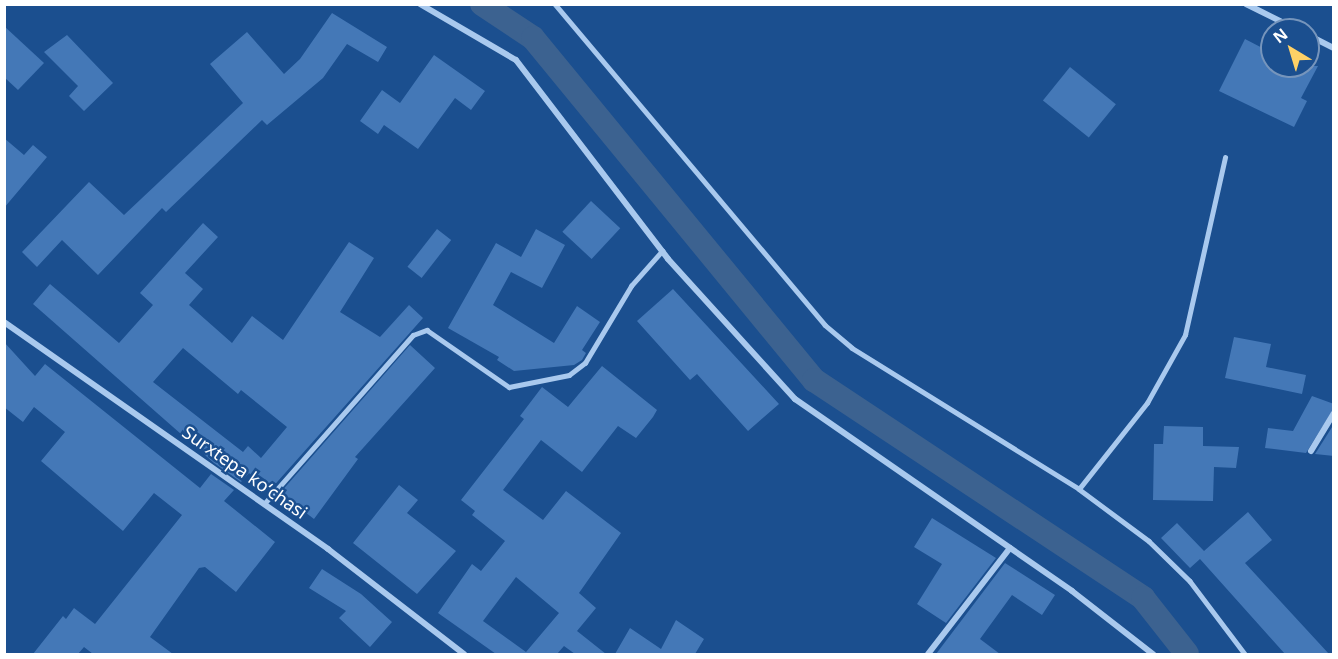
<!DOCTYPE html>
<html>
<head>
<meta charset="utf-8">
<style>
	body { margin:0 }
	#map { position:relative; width:1338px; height:659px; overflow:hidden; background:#1b4f8f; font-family:"Noto Sans",sans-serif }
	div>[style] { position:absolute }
	.canal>* { height:24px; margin:-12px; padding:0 12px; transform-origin:12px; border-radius:12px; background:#3c6290 }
	.building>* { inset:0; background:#4478b7; transform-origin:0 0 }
	.service>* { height:4.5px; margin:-2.25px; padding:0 2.25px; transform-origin:2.25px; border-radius:2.25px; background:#a9c9ee }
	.minor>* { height:6px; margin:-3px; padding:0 3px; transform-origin:3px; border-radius:3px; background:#a9c9ee }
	span { translate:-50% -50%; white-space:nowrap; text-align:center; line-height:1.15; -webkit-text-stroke:5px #1b4f8f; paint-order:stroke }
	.street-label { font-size:18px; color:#fff }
	.frame { position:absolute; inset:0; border:6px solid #fff; pointer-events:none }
	.north { position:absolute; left:1260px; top:18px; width:60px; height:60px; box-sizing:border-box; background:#1b4f8f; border:2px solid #7695bc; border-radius:50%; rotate:322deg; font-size:16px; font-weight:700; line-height:24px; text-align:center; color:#fff }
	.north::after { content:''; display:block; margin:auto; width:21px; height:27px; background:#ffd166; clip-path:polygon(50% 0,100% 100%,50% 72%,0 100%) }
</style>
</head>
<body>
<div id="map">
	<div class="canal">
		<div style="left:482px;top:4px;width:61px;rotate:33.7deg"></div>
		<div style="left:533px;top:38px;width:443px;rotate:50.6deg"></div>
		<div style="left:814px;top:380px;width:395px;rotate:33.5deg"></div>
		<div style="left:1143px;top:598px;width:71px;rotate:51.8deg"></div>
	</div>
	<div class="building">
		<div style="clip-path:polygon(332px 13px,387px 47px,378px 62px,347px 44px,323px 78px,267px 125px,262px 120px,166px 212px,162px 208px,98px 275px,62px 240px,37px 267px,22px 252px,89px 182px,124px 215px,243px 103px,210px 64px,247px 32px,284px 74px,300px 59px)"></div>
		<div style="clip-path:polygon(4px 26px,44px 63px,18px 90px,4px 77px)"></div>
		<div style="clip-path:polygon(67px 35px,113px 83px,84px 111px,69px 96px,78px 86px,44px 52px)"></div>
		<div style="clip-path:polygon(1245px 39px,1272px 53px,1272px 66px,1318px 66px,1301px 98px,1307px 101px,1294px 127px,1219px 91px)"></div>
		<div style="clip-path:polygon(434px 55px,485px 91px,471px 110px,455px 98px,418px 149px,384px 125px,378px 134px,360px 121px,382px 90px,400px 103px)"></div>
		<div style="left:1070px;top:67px;width:59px;height:43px;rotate:39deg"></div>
		<div style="clip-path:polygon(4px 138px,24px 155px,33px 145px,47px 157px,4px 208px)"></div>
		<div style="left:591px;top:201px;width:40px;height:42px;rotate:43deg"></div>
		<div style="clip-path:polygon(evenodd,203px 223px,218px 237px,185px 273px,203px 289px,189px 305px,232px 343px,252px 316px,283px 340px,349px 242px,374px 258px,340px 312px,380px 337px,409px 305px,423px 318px,270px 490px,249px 473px,241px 482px,214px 463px,33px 304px,50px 284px,119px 343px,153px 305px,140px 293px,203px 223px,183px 348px,238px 394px,241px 390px,287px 427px,261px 458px,248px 446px,243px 452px,153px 382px,183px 348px)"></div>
		<div style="left:437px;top:229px;width:18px;height:48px;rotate:38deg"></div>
		<div style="clip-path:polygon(536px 229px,565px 245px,542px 288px,511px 272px,493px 305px,554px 343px,577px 306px,600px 322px,582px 350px,586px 353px,582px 360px,574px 365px,514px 371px,497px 360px,499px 357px,448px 328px,496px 243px,521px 257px)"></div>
		<div style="clip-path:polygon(673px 289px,779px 404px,748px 431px,697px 374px,690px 380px,637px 321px)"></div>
		<div style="clip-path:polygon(1234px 337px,1271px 344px,1266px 367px,1306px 375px,1302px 394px,1225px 378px)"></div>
		<div style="clip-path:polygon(4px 342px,35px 376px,45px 364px,200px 488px,211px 474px,234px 490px,224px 501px,275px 542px,236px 592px,205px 567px,199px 568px,150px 637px,173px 654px,93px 654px,84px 647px,78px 654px,33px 654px,63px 616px,66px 619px,74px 608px,95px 624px,182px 515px,154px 493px,123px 531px,41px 461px,65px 432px,34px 407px,23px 422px,4px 407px)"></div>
		<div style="clip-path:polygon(410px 345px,435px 368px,355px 457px,358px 459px,314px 519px,280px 493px)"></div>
		<div style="clip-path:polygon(evenodd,602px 366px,657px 410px,653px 417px,636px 438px,618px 426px,582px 472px,541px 440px,503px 490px,543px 520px,566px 491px,621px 533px,579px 593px,596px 608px,577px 631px,606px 654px,575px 654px,564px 646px,557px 654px,496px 654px,438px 613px,472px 564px,481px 571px,505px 541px,472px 515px,475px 511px,461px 500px,524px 419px,520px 416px,542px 387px,568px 407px,602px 366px,516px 577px,559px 613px,526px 652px,483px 621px,516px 577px)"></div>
		<div style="clip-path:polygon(1312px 396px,1334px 404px,1334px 408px,1306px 453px,1265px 448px,1268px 428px,1293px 431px)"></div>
		<div style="clip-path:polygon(1334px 424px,1334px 456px,1315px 454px)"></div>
		<div style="clip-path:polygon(1164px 426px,1203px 427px,1203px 446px,1239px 447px,1236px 468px,1214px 467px,1213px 501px,1153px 500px,1154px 444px,1163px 444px)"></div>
		<div style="clip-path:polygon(399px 485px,418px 500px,407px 513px,456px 551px,417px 594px,353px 543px)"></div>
		<div style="clip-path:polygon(1248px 512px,1272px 540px,1245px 563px,1329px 654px,1285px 654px,1200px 559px,1190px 568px,1161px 538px,1177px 523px,1204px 551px)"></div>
		<div style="clip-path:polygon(932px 518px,996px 558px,946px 623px,917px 604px,942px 564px,914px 547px)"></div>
		<div style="clip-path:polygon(1005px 563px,1055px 595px,1042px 615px,1012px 595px,980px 639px,1000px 654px,936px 654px)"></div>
		<div style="clip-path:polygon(322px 569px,361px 594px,392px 622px,370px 647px,339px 618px,346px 611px,309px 588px)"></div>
		<div style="clip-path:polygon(676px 620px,704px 639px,695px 654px,615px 654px,630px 628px,661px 649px)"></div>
	</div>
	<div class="service">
		<div style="left:555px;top:4px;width:419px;rotate:49.9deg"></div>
		<div style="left:825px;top:325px;width:35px;rotate:40deg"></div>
		<div style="left:852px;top:348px;width:267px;rotate:31.8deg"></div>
		<div style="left:1079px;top:489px;width:87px;rotate:36.6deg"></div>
		<div style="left:1149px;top:541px;width:57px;rotate:44.3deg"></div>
		<div style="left:1190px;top:581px;width:91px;rotate:53deg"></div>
		<div style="left:1079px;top:489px;width:110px;rotate:-51.7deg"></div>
		<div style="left:1147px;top:403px;width:78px;rotate:-60.8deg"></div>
		<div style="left:1185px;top:335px;width:182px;rotate:-77.3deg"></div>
		<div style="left:264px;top:504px;width:225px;rotate:-48.6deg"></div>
		<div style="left:413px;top:335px;width:15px;rotate:-20deg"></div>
		<div style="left:427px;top:330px;width:100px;rotate:34.8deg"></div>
		<div style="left:509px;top:387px;width:61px;rotate:-11.3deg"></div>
		<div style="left:569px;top:375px;width:20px;rotate:-37deg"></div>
		<div style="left:585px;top:363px;width:90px;rotate:-59.1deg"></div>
		<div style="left:631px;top:286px;width:47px;rotate:-48.5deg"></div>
	</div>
	<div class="minor">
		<div style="left:420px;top:4px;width:111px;rotate:30.3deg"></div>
		<div style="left:516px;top:60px;width:250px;rotate:52.6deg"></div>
		<div style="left:668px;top:259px;width:189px;rotate:47.8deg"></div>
		<div style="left:795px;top:399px;width:337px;rotate:34.7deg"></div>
		<div style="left:1072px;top:591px;width:103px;rotate:37.9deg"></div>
		<div style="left:1246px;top:4px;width:58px;rotate:26.6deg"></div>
		<div style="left:1308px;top:35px;width:29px;rotate:27deg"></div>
		<div style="left:4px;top:322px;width:396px;rotate:35deg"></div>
		<div style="left:328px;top:549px;width:172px;rotate:37.7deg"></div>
		<div style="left:1311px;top:451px;width:44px;rotate:-58.8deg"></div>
		<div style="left:928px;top:654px;width:134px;rotate:-52.3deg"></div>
	</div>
	<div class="street-label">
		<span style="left:245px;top:472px;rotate:35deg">Surxtepa koʻchasi</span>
	</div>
	<div class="frame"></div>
	<div class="north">N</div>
</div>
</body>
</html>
